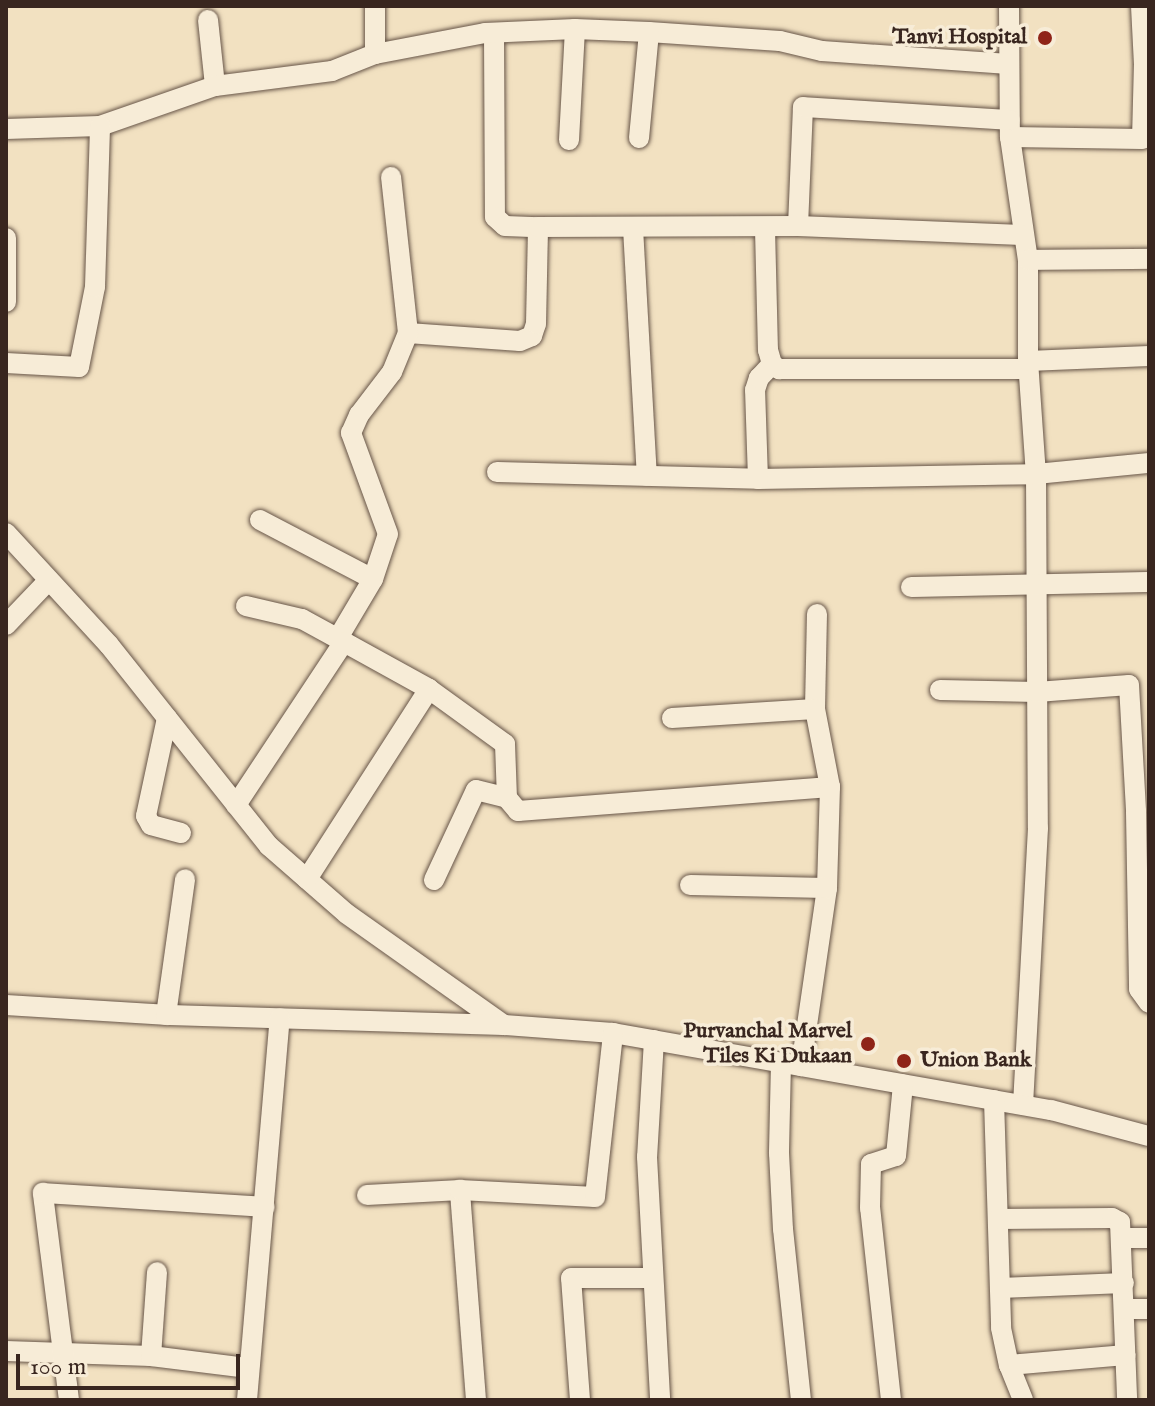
<!DOCTYPE html>
<html>
<head>
<meta charset="utf-8">
<style>
	body { margin:0 }
	#map { position:relative; width:1155px; height:1406px; overflow:hidden; background:#f2e1c1; font-family:"IM FELL English",serif }
	div>[style] { position:absolute }
	.roads { filter:drop-shadow(0 0 2px #675548) drop-shadow(0 0 2px #675548) }
	.minor>* { height:20px; margin:-10px; padding:0 10px; transform-origin:10px; border-radius:10px; background:#f7ecd7 }
	.dots>* { width:22px; height:22px; translate:-50% -50%; box-sizing:border-box; border:4px solid #f7ecd7; border-radius:50% }
	span { translate:-50% -50%; white-space:nowrap; text-align:center; line-height:1.15; -webkit-text-stroke:7px #f7ecd7; paint-order:stroke }
	.poi-label { font-size:22px; color:#39261f; font-weight:700 }
	.right { translate:-100% -50%; text-align:right }
	.left { translate:0 -50%; text-align:left }
	.frame { position:absolute; inset:0; border:8px solid #39261f; pointer-events:none }
	.scale { position:absolute; left:16px; top:1354px; width:224px; height:36px; box-sizing:border-box; border:4px solid #39261f; border-top:0; padding-left:10px; font-size:24px; line-height:28px; white-space:nowrap; color:#39261f; -webkit-text-stroke:6px #f7ecd7; paint-order:stroke }
</style>
</head>
<body>
<div id="map">
	<div class="roads">
		<div class="minor">
			<div style="left:1009px;top:6px;width:131px;rotate:89.6deg"></div>
			<div style="left:1010px;top:137px;width:124px;rotate:81.7deg"></div>
			<div style="left:1028px;top:260px;width:101px;rotate:90deg"></div>
			<div style="left:1028px;top:361px;width:113px;rotate:86deg"></div>
			<div style="left:1036px;top:474px;width:354px;rotate:89.7deg"></div>
			<div style="left:1038px;top:828px;width:277px;rotate:93.1deg"></div>
			<div style="left:208px;top:20px;width:66px;rotate:83.9deg"></div>
			<div style="left:494px;top:34px;width:183px;rotate:89.7deg"></div>
			<div style="left:495px;top:217px;width:13px;rotate:42deg"></div>
			<div style="left:505px;top:226px;width:33px;rotate:2deg"></div>
			<div style="left:375px;top:54px;width:48px;rotate:-90deg"></div>
			<div style="left:6px;top:129px;width:94px;rotate:-1.8deg"></div>
			<div style="left:100px;top:126px;width:122px;rotate:-19.2deg"></div>
			<div style="left:215px;top:86px;width:118px;rotate:-7.3deg"></div>
			<div style="left:332px;top:71px;width:46px;rotate:-21.6deg"></div>
			<div style="left:375px;top:54px;width:112px;rotate:-10.8deg"></div>
			<div style="left:485px;top:33px;width:90px;rotate:-2.5deg"></div>
			<div style="left:575px;top:29px;width:74px;rotate:2.3deg"></div>
			<div style="left:649px;top:32px;width:131px;rotate:3.9deg"></div>
			<div style="left:780px;top:41px;width:43px;rotate:13.4deg"></div>
			<div style="left:822px;top:51px;width:187px;rotate:4deg"></div>
			<div style="left:1010px;top:137px;width:132px;rotate:0.9deg"></div>
			<div style="left:1142px;top:139px;width:74px;rotate:-88.5deg"></div>
			<div style="left:1144px;top:65px;width:59px;rotate:-92.9deg"></div>
			<div style="left:639px;top:138px;width:106px;rotate:-84.6deg"></div>
			<div style="left:569px;top:140px;width:111px;rotate:-86.9deg"></div>
			<div style="left:798px;top:226px;width:119px;rotate:-87.6deg"></div>
			<div style="left:803px;top:107px;width:207px;rotate:3.6deg"></div>
			<div style="left:633px;top:228px;width:248px;rotate:86.8deg"></div>
			<div style="left:765px;top:229px;width:121px;rotate:88.6deg"></div>
			<div style="left:768px;top:350px;width:15px;rotate:74deg"></div>
			<div style="left:772px;top:364px;width:9px;rotate:36deg"></div>
			<div style="left:779px;top:369px;width:249px"></div>
			<div style="left:6px;top:238px;width:64px;rotate:90deg"></div>
			<div style="left:1028px;top:260px;width:121px;rotate:-0.5deg"></div>
			<div style="left:408px;top:333px;width:112px;rotate:4.1deg"></div>
			<div style="left:520px;top:341px;width:13px;rotate:-23deg"></div>
			<div style="left:532px;top:336px;width:13px;rotate:-72deg"></div>
			<div style="left:536px;top:324px;width:97px;rotate:-88.8deg"></div>
			<div style="left:538px;top:227px;width:260px;rotate:-0.2deg"></div>
			<div style="left:798px;top:226px;width:224px;rotate:2.3deg"></div>
			<div style="left:1028px;top:361px;width:121px;rotate:-2.4deg"></div>
			<div style="left:6px;top:363px;width:73px;rotate:3.1deg"></div>
			<div style="left:79px;top:367px;width:82px;rotate:-78.7deg"></div>
			<div style="left:95px;top:287px;width:161px;rotate:-88.2deg"></div>
			<div style="left:497px;top:472px;width:261px;rotate:1.5deg"></div>
			<div style="left:758px;top:479px;width:278px;rotate:-1deg"></div>
			<div style="left:1036px;top:474px;width:114px;rotate:-5.6deg"></div>
			<div style="left:758px;top:479px;width:89px;rotate:-91.9deg"></div>
			<div style="left:755px;top:390px;width:13px;rotate:-72deg"></div>
			<div style="left:759px;top:378px;width:19px;rotate:-47deg"></div>
			<div style="left:260px;top:520px;width:127px;rotate:27.6deg"></div>
			<div style="left:6px;top:533px;width:152px;rotate:47.4deg"></div>
			<div style="left:109px;top:645px;width:257px;rotate:51.5deg"></div>
			<div style="left:269px;top:846px;width:103px;rotate:41.1deg"></div>
			<div style="left:347px;top:914px;width:192px;rotate:35.3deg"></div>
			<div style="left:911px;top:587px;width:238px;rotate:-1.2deg"></div>
			<div style="left:246px;top:606px;width:57px;rotate:13.1deg"></div>
			<div style="left:302px;top:619px;width:48px;rotate:28.7deg"></div>
			<div style="left:6px;top:625px;width:62px;rotate:-46.3deg"></div>
			<div style="left:338px;top:638px;width:69px;rotate:-59.3deg"></div>
			<div style="left:373px;top:579px;width:47px;rotate:-71.6deg"></div>
			<div style="left:388px;top:534px;width:108px;rotate:-110.1deg"></div>
			<div style="left:351px;top:433px;width:20px;rotate:-66deg"></div>
			<div style="left:359px;top:415px;width:54px;rotate:-52.5deg"></div>
			<div style="left:392px;top:372px;width:42px;rotate:-67.7deg"></div>
			<div style="left:408px;top:333px;width:157px;rotate:-96.2deg"></div>
			<div style="left:940px;top:690px;width:97px;rotate:1.2deg"></div>
			<div style="left:1037px;top:692px;width:92px;rotate:-4.4deg"></div>
			<div style="left:1129px;top:685px;width:127px;rotate:86.8deg"></div>
			<div style="left:1136px;top:812px;width:177px;rotate:89deg"></div>
			<div style="left:1139px;top:989px;width:17px;rotate:54deg"></div>
			<div style="left:815px;top:709px;width:95px;rotate:-88.8deg"></div>
			<div style="left:167px;top:718px;width:100px;rotate:102.1deg"></div>
			<div style="left:146px;top:816px;width:10px;rotate:61deg"></div>
			<div style="left:151px;top:825px;width:31px;rotate:15deg"></div>
			<div style="left:672px;top:718px;width:143px;rotate:-3.6deg"></div>
			<div style="left:815px;top:709px;width:79px;rotate:79.1deg"></div>
			<div style="left:236px;top:805px;width:196px;rotate:-56.5deg"></div>
			<div style="left:344px;top:642px;width:97px;rotate:28.9deg"></div>
			<div style="left:429px;top:689px;width:94px;rotate:35.9deg"></div>
			<div style="left:505px;top:744px;width:54px;rotate:87.9deg"></div>
			<div style="left:507px;top:798px;width:17px;rotate:50deg"></div>
			<div style="left:518px;top:811px;width:313px;rotate:-4.4deg"></div>
			<div style="left:830px;top:787px;width:101px;rotate:91.7deg"></div>
			<div style="left:827px;top:888px;width:180px;rotate:98.3deg"></div>
			<div style="left:307px;top:879px;width:226px;rotate:-57.3deg"></div>
			<div style="left:434px;top:880px;width:99px;rotate:-65deg"></div>
			<div style="left:476px;top:790px;width:32px;rotate:14deg"></div>
			<div style="left:690px;top:885px;width:137px;rotate:1.3deg"></div>
			<div style="left:6px;top:1005px;width:163px;rotate:3.5deg"></div>
			<div style="left:169px;top:1015px;width:335px;rotate:1.7deg"></div>
			<div style="left:504px;top:1025px;width:109px;rotate:4.2deg"></div>
			<div style="left:613px;top:1033px;width:445px;rotate:10deg"></div>
			<div style="left:1051px;top:1110px;width:101px;rotate:14.9deg"></div>
			<div style="left:166px;top:1015px;width:137px;rotate:-82deg"></div>
			<div style="left:654px;top:1040px;width:117px;rotate:93.4deg"></div>
			<div style="left:647px;top:1157px;width:243px;rotate:86.9deg"></div>
			<div style="left:781px;top:1063px;width:90px;rotate:91.3deg"></div>
			<div style="left:779px;top:1153px;width:76px;rotate:87deg"></div>
			<div style="left:783px;top:1229px;width:172px;rotate:84deg"></div>
			<div style="left:994px;top:1100px;width:228px;rotate:88.2deg"></div>
			<div style="left:1001px;top:1328px;width:38px;rotate:78deg"></div>
			<div style="left:1009px;top:1365px;width:38px;rotate:68deg"></div>
			<div style="left:367px;top:1195px;width:93px;rotate:-3.1deg"></div>
			<div style="left:998px;top:1219px;width:114px;rotate:-0.5deg"></div>
			<div style="left:1112px;top:1218px;width:9px;rotate:27deg"></div>
			<div style="left:1120px;top:1222px;width:178px;rotate:87.7deg"></div>
			<div style="left:1122px;top:1238px;width:27px"></div>
			<div style="left:1000px;top:1288px;width:124px;rotate:-2.3deg"></div>
			<div style="left:1125px;top:1309px;width:24px"></div>
			<div style="left:6px;top:1351px;width:145px;rotate:2deg"></div>
			<div style="left:151px;top:1356px;width:98px;rotate:7.1deg"></div>
			<div style="left:151px;top:1356px;width:84px;rotate:-85.9deg"></div>
			<div style="left:1009px;top:1365px;width:117px;rotate:-4.9deg"></div>
			<div style="left:69px;top:1400px;width:209px;rotate:-97.2deg"></div>
			<div style="left:43px;top:1193px;width:222px;rotate:3.6deg"></div>
			<div style="left:247px;top:1400px;width:383px;rotate:-85.1deg"></div>
			<div style="left:476px;top:1400px;width:211px;rotate:-94.4deg"></div>
			<div style="left:460px;top:1190px;width:135px;rotate:3deg"></div>
			<div style="left:595px;top:1197px;width:165px;rotate:-83.7deg"></div>
			<div style="left:580px;top:1400px;width:122px;rotate:-94.2deg"></div>
			<div style="left:571px;top:1278px;width:82px"></div>
			<div style="left:891px;top:1400px;width:193px;rotate:-96.2deg"></div>
			<div style="left:870px;top:1208px;width:44px;rotate:-88.7deg"></div>
			<div style="left:871px;top:1164px;width:26px;rotate:-18deg"></div>
			<div style="left:896px;top:1156px;width:72px;rotate:-84.4deg"></div>
		</div>
	</div>
	<div class="dots">
		<div style="left:1045px;top:38px;background:#8f2418"></div>
		<div style="left:868px;top:1044px;background:#8f2418"></div>
		<div style="left:904px;top:1061px;background:#8f2418"></div>
	</div>
	<div class="poi-label">
		<span class="right" style="left:1027px;top:38px">Tanvi Hospital</span>
		<span class="right" style="left:852px;top:1044px">Purvanchal Marvel<br>Tiles Ki Dukaan</span>
		<span class="left" style="left:920px;top:1061px">Union Bank</span>
	</div>
	<div class="frame"></div>
	<div class="scale">100 m</div>
</div>
</body>
</html>
